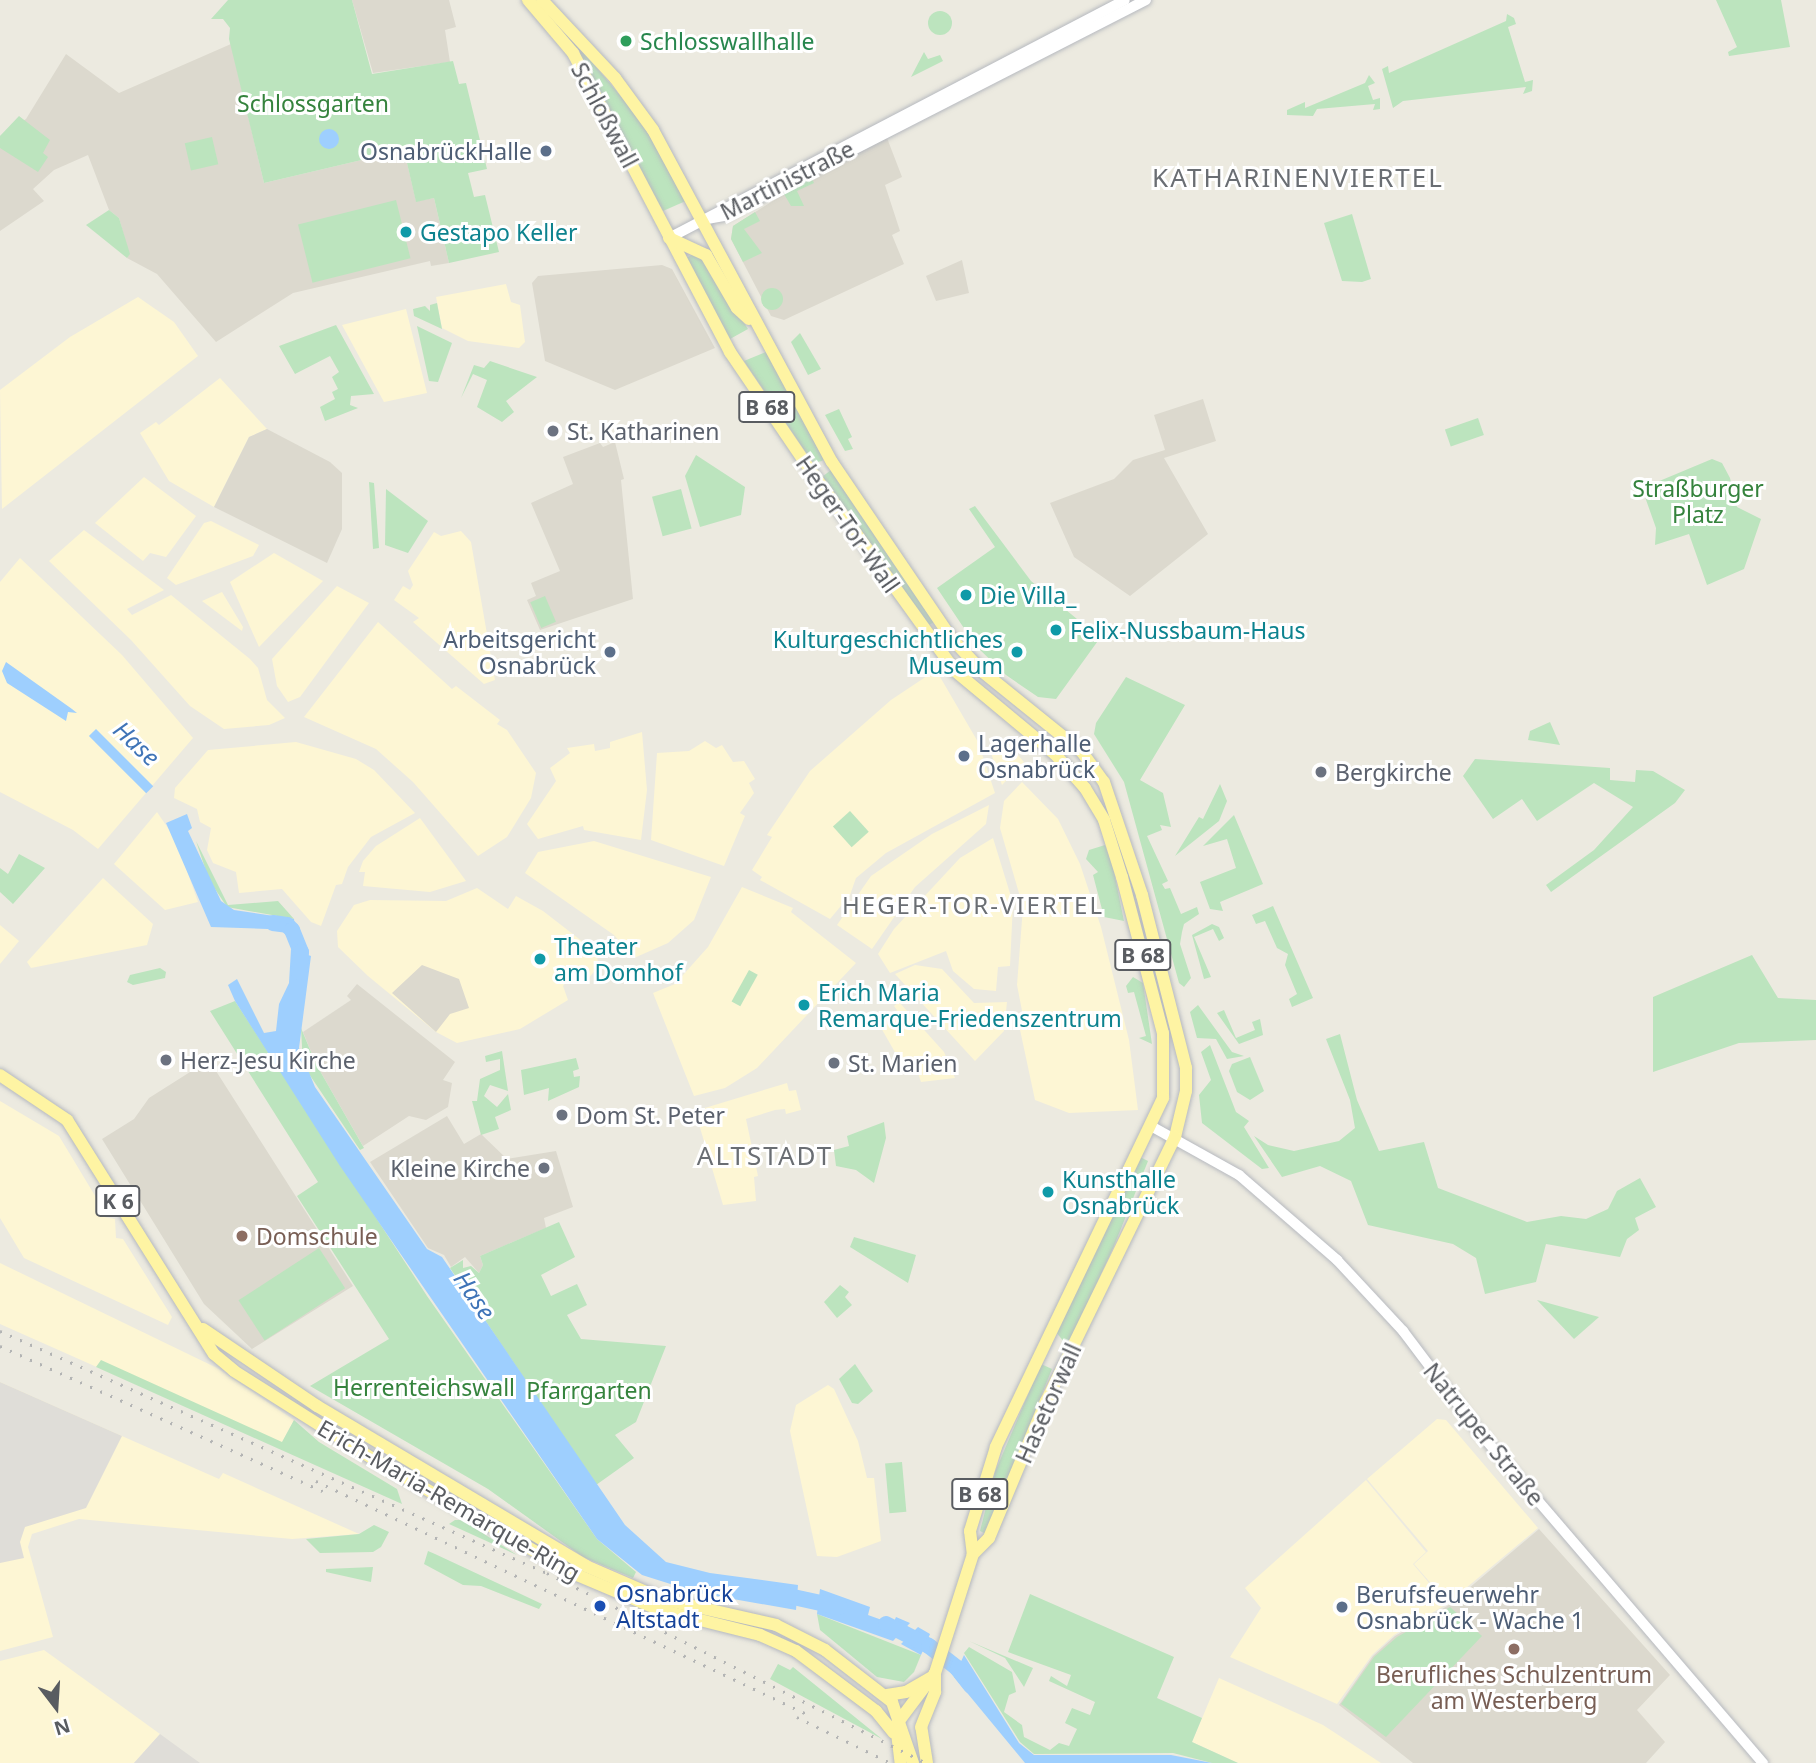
<!DOCTYPE html>
<html>
<head>
<meta charset="utf-8">
<style>
	body { margin:0 }
	#map { position:relative; width:1816px; height:1763px; overflow:hidden; background:#eceae0; font-family:"Noto Sans",sans-serif }
	div>[style] { position:absolute }
	.commercial>* { inset:0; background:#fdf6d4 }
	.industrial>* { inset:0; background:#dfddd8 }
	.education>* { inset:0; background:#dcd9ce }
	.green>* { inset:0; background:#bce4be; transform-origin:0 0 }
	.round { border-radius:50% }
	.water>* { inset:0; background:#9ecffe; transform-origin:0 0 }
	.river>* { height:16px; margin:-8px; padding:0 8px; transform-origin:8px; border-radius:8px; background:#9ecffe }
	.roads { filter:drop-shadow(0 0 2px #b6b9bf) drop-shadow(0 0 2px #b6b9bf) }
	.secondary>* { height:10px; margin:-5px; padding:0 5px; transform-origin:5px; border-radius:5px; background:#fff }
	.primary>* { height:12px; margin:-6px; padding:0 6px; transform-origin:6px; border-radius:6px; background:#fef4a3 }
	.rail>* { height:2.5px; margin-top:-1.25px; transform-origin:0; background:repeating-linear-gradient(90deg,#b3b4b4 0 2px,transparent 0 11px) }
	.dots>* { width:19px; height:19px; translate:-50% -50%; box-sizing:border-box; border:4px solid #fff; border-radius:50% }
	span { translate:-50% -50%; white-space:nowrap; text-align:center; line-height:1.15; -webkit-text-stroke:6px #fff; paint-order:stroke }
	.shield-label span { padding:2px 5px; background:#fff; border:2px solid; border-radius:5px; -webkit-text-stroke-width:0 }
	.shield-label { font-size:21px; color:#595c61; font-weight:700 }
	.leisure-label { font-size:23px; color:#27864d }
	.left { translate:0 -50%; text-align:left }
	.park-label { font-size:23px; color:#35833d }
	.street-label { font-size:23px; color:#595c61 }
	.service-label { font-size:23px; color:#4e5e75 }
	.right { translate:-100% -50%; text-align:right }
	.culture-label { font-size:23px; color:#0d838f }
	.worship-label { font-size:23px; color:#5b616d }
	.education-label { font-size:23px; color:#785e54 }
	.transit-label { font-size:23px; color:#164399 }
	.water-label { font-size:24px; color:#3f74b7; font-style:italic }
	.neighbourhood-label { font-size:24px; color:#6a6e73; letter-spacing:2px }
	.quarter-label { font-size:26px; color:#6a6e73; letter-spacing:2px }
	.north { position:absolute; left:21px; top:1672px; width:70px; height:70px; -webkit-text-stroke:5px #fff; paint-order:stroke; rotate:163deg; font-size:19px; font-weight:700; line-height:28px; text-align:center; color:#595c61 }
	.north::after { content:''; display:block; margin:auto; width:24px; height:32px; background:#595c61; clip-path:polygon(50% 0,100% 100%,50% 72%,0 100%) }
</style>
</head>
<body>
<div id="map">
	<div class="commercial">
		<div style="clip-path:polygon(506px 284px,511px 302px,520px 305px,525px 342px,519px 348px,468px 341px,442px 328px,436px 297px)"></div>
		<div style="clip-path:polygon(138px 297px,174px 322px,198px 356px,2px 509px,0 390px,70px 337px)"></div>
		<div style="clip-path:polygon(406px 309px,427px 393px,384px 402px,342px 325px)"></div>
		<div style="clip-path:polygon(220px 378px,267px 429px,249px 437px,214px 507px,169px 481px,140px 433px,156px 422px,159px 425px)"></div>
		<div style="clip-path:polygon(144px 477px,196px 516px,166px 557px,150px 553px,143px 561px,95px 523px)"></div>
		<div style="clip-path:polygon(211px 521px,259px 545px,253px 556px,176px 585px,167px 578px,204px 523px)"></div>
		<div style="clip-path:polygon(84px 530px,164px 590px,127px 609px,132px 615px,171px 595px,250px 659px,258px 668px,267px 700px,285px 718px,269px 725px,224px 729px,190px 706px,131px 640px,49px 561px)"></div>
		<div style="clip-path:polygon(434px 532px,441px 536px,461px 531px,471px 542px,495px 680px,484px 684px,413px 622px,419px 618px,394px 600px,403px 586px,410px 590px,413px 585px,408px 571px)"></div>
		<div style="clip-path:polygon(274px 553px,323px 581px,259px 647px,230px 582px)"></div>
		<div style="clip-path:polygon(20px 558px,122px 655px,193px 738px,98px 849px,73px 830px,0 792px,0 582px)"></div>
		<div style="clip-path:polygon(337px 586px,369px 603px,300px 697px,288px 702px,277px 686px,272px 659px)"></div>
		<div style="clip-path:polygon(222px 592px,243px 627px,242px 631px,202px 601px)"></div>
		<div style="clip-path:polygon(378px 622px,452px 689px,456px 686px,500px 720px,497px 724px,507px 730px,536px 773px,531px 798px,507px 837px,478px 856px,413px 782px,376px 749px,304px 717px)"></div>
		<div style="clip-path:polygon(936px 670px,978px 742px,995px 793px,886px 853px,856px 878px,850px 895px,830px 919px,760px 880px,762px 877px,752px 870px,772px 837px,767px 835px,810px 771px,891px 700px)"></div>
		<div style="clip-path:polygon(642px 732px,647px 790px,641px 840px,584px 830px,583px 826px,538px 839px,527px 824px,556px 781px,550px 768px,570px 753px,567px 748px,594px 744px,595px 751px,610px 748px,610px 742px)"></div>
		<div style="clip-path:polygon(1005px 740px,1024px 762px,1002px 785px,990px 750px)"></div>
		<div style="clip-path:polygon(705px 741px,716px 748px,722px 745px,733px 762px,744px 761px,755px 779px,749px 783px,754px 793px,740px 813px,745px 816px,724px 866px,651px 840px,657px 753px,689px 751px)"></div>
		<div style="clip-path:polygon(296px 742px,356px 759px,374px 770px,415px 813px,371px 837px,348px 867px,342px 884px,336px 885px,321px 926px,311px 922px,282px 889px,239px 893px,236px 872px,213px 863px,207px 850px,211px 828px,200px 822px,197px 809px,174px 798px,175px 788px,208px 750px)"></div>
		<div style="clip-path:polygon(1022px 782px,1058px 819px,1080px 864px,1101px 927px,1129px 1040px,1138px 1110px,1069px 1113px,1035px 1100px,1019px 1025px,1024px 1021px,1017px 985px,1023px 907px,1000px 828px,1004px 801px)"></div>
		<div style="clip-path:polygon(989px 805px,986px 824px,915px 887px,872px 949px,837px 925px,871px 876px,932px 834px)"></div>
		<div style="clip-path:polygon(157px 812px,176px 840px,198px 902px,165px 910px,114px 864px)"></div>
		<div style="clip-path:polygon(420px 818px,466px 881px,430px 892px,363px 886px,365px 872px,359px 872px,363px 861px,376px 846px)"></div>
		<div style="clip-path:polygon(993px 838px,1013px 903px,1010px 966px,998px 967px,996px 991px,974px 989px,953px 971px,946px 951px,890px 973px,878px 954px,894px 929px,960px 858px)"></div>
		<div style="clip-path:polygon(594px 841px,711px 877px,694px 920px,668px 943px,634px 958px,614px 935px,525px 873px,538px 852px)"></div>
		<div style="clip-path:polygon(103px 878px,153px 924px,147px 945px,31px 968px,27px 962px)"></div>
		<div style="clip-path:polygon(742px 887px,793px 908px,791px 912px,856px 963px,757px 1068px,725px 1088px,694px 1096px,653px 993px,675px 984px,708px 947px)"></div>
		<div style="clip-path:polygon(477px 888px,508px 909px,516px 896px,543px 911px,596px 952px,599px 966px,586px 981px,567px 981px,563px 986px,568px 1000px,520px 1029px,457px 1043px,436px 1032px,368px 976px,338px 947px,337px 931px,354px 905px,370px 900px,446px 901px)"></div>
		<div style="clip-path:polygon(0 925px,19px 941px,0 964px)"></div>
		<div style="clip-path:polygon(915px 965px,942px 969px,974px 1003px,1007px 1002px,1004px 1031px,975px 1061px,895px 974px)"></div>
		<div style="clip-path:polygon(899px 1002px,944px 1052px,955px 1078px,921px 1082px,915px 1064px,904px 1068px,880px 1026px,897px 1010px,894px 1006px)"></div>
		<div style="clip-path:polygon(787px 1083px,789px 1091px,796px 1090px,801px 1110px,786px 1114px,785px 1109px,775px 1110px,746px 1119px,758px 1176px,754px 1177px,756px 1201px,723px 1205px,695px 1111px)"></div>
		<div style="clip-path:polygon(0 1101px,59px 1136px,97px 1199px,99px 1216px,115px 1219px,116px 1238px,123px 1239px,172px 1317px,168px 1325px,24px 1258px,0 1218px)"></div>
		<div style="clip-path:polygon(0 1263px,217px 1368px,294px 1420px,279px 1448px,0 1324px)"></div>
		<div style="clip-path:polygon(0 1382px,219px 1479px,223px 1473px,359px 1534px,292px 1539px,79px 1519px,32px 1534px,28px 1547px,53px 1637px,0 1651px)"></div>
		<div style="clip-path:polygon(828px 1385px,834px 1389px,858px 1441px,867px 1478px,874px 1478px,881px 1541px,837px 1557px,817px 1556px,790px 1431px,796px 1405px)"></div>
		<div style="clip-path:polygon(1437px 1419px,1446px 1420px,1538px 1528px,1448px 1603px,1414px 1564px,1428px 1551px,1367px 1479px)"></div>
		<div style="clip-path:polygon(1366px 1480px,1426px 1552px,1413px 1564px,1447px 1604px,1394px 1635px,1372px 1655px,1337px 1704px,1230px 1657px,1261px 1608px,1245px 1588px)"></div>
		<div style="clip-path:polygon(44px 1650px,160px 1734px,134px 1763px,0 1763px,0 1661px)"></div>
		<div style="clip-path:polygon(1219px 1678px,1323px 1725px,1381px 1763px,1238px 1763px,1192px 1742px)"></div>
	</div>
	<div class="industrial">
		<div style="clip-path:polygon(0 1382px,122px 1436px,86px 1508px,25px 1527px,20px 1542px,24px 1558px,0 1563px)"></div>
		<div style="clip-path:polygon(160px 1734px,182px 1750px,200px 1763px,134px 1763px)"></div>
	</div>
	<div class="education">
		<div style="clip-path:polygon(352px 0,449px 0,456px 27px,445px 30px,450px 62px,373px 73px)"></div>
		<div style="clip-path:polygon(231px 44px,264px 183px,404px 150px,416px 201px,434px 198px,449px 263px,431px 266px,430px 261px,293px 293px,216px 342px,157px 274px,127px 258px,129px 254px,119px 218px,109px 210px,88px 155px,54px 170px,33px 189px,44px 201px,0 231px,0 136px,26px 119px,66px 54px,119px 93px)"></div>
		<div style="clip-path:polygon(887px 138px,902px 177px,885px 185px,900px 231px,892px 235px,904px 264px,784px 320px,771px 316px,731px 239px,733px 226px,811px 177px)"></div>
		<div style="clip-path:polygon(962px 260px,969px 293px,936px 301px,926px 276px)"></div>
		<div style="clip-path:polygon(662px 265px,672px 269px,715px 348px,615px 390px,545px 361px,532px 283px,538px 276px)"></div>
		<div style="clip-path:polygon(1203px 399px,1216px 441px,1164px 458px,1208px 534px,1130px 596px,1074px 557px,1050px 503px,1114px 479px,1133px 460px,1165px 450px,1154px 415px)"></div>
		<div style="clip-path:polygon(267px 429px,330px 462px,342px 473px,342px 529px,327px 563px,214px 507px,249px 437px)"></div>
		<div style="clip-path:polygon(615px 442px,624px 479px,621px 480px,633px 599px,540px 630px,527px 600px,536px 596px,531px 583px,560px 571px,531px 503px,573px 484px,563px 457px,600px 443px,603px 447px)"></div>
		<div style="clip-path:polygon(422px 965px,459px 979px,469px 1008px,450px 1014px,436px 1032px,392px 993px)"></div>
		<div style="clip-path:polygon(357px 984px,455px 1062px,443px 1080px,452px 1083px,448px 1107px,426px 1120px,409px 1116px,363px 1146px,316px 1064px,303px 1032px,351px 1000px,347px 996px)"></div>
		<div style="clip-path:polygon(209px 1060px,353px 1286px,252px 1349px,204px 1304px,102px 1139px,134px 1119px,149px 1098px)"></div>
		<div style="clip-path:polygon(447px 1116px,464px 1144px,481px 1134px,507px 1159px,556px 1151px,573px 1207px,544px 1218px,546px 1228px,480px 1256px,483px 1265px,479px 1273px,465px 1257px,451px 1267px,444px 1255px,428px 1248px,370px 1162px)"></div>
		<div style="clip-path:polygon(1539px 1529px,1670px 1675px,1637px 1710px,1665px 1742px,1646px 1763px,1413px 1763px,1339px 1705px,1373px 1656px,1395px 1636px,1449px 1605px)"></div>
	</div>
	<div class="green">
		<div style="clip-path:polygon(228px 0,352px 0,372px 74px,453px 61px,459px 84px,466px 83px,487px 169px,468px 173px,474px 197px,485px 195px,499px 252px,449px 263px,434px 198px,416px 202px,404px 150px,264px 183px,229px 39px,230px 28px,223px 19px,211px 19px)"></div>
		<div style="clip-path:polygon(1716px 0,1781px 0,1790px 47px,1729px 56px,1728px 52px,1737px 47px)"></div>
		<div class="round" style="left:928px;top:11px;width:24px;height:24px"></div>
		<div style="clip-path:polygon(1507px 14px,1514px 18px,1516px 24px,1508px 27px,1525px 82px,1533px 80px,1532px 91px,1523px 94px,1526px 87px,1403px 101px,1393px 108px,1382px 69px,1388px 66px,1389px 73px,1506px 21px)"></div>
		<div style="clip-path:polygon(563px 28px,640px 119px,688px 200px,663px 211px)"></div>
		<div style="clip-path:polygon(924px 52px,928px 59px,940px 55px,943px 61px,911px 77px)"></div>
		<div style="clip-path:polygon(1369px 75px,1375px 83px,1368px 86px,1373px 100px,1380px 98px,1380px 109px,1373px 110px,1375px 104px,1317px 109px,1313px 116px,1287px 115px,1287px 110px,1305px 102px,1305px 108px,1365px 83px)"></div>
		<div style="clip-path:polygon(19px 116px,50px 140px,43px 153px,48px 157px,38px 172px,0 148px,0 136px)"></div>
		<div style="left:212px;top:137px;width:28px;height:28px;rotate:77deg"></div>
		<div style="clip-path:polygon(811px 177px,814px 183px,797px 191px,804px 206px,791px 206px,784px 194px)"></div>
		<div style="left:396px;top:200px;width:60px;height:101px;rotate:76deg"></div>
		<div style="clip-path:polygon(109px 210px,119px 218px,130px 254px,127px 258px,86px 225px)"></div>
		<div style="clip-path:polygon(755px 212px,760px 221px,744px 229px,762px 253px,743px 262px,731px 239px,733px 226px)"></div>
		<div style="clip-path:polygon(1352px 214px,1371px 279px,1362px 282px,1342px 281px,1324px 223px)"></div>
		<div style="clip-path:polygon(698px 252px,748px 329px,730px 339px,686px 258px)"></div>
		<div class="round" style="left:761px;top:288px;width:22px;height:22px"></div>
		<div style="clip-path:polygon(437px 303px,442px 329px,414px 316px,413px 309px,425px 306px,430px 311px,430px 305px)"></div>
		<div style="clip-path:polygon(336px 325px,374px 394px,351px 396px,350px 405px,358px 408px,325px 421px,320px 407px,335px 399px,332px 392px,338px 389px,332px 377px,339px 372px,330px 356px,295px 374px,279px 346px)"></div>
		<div style="clip-path:polygon(417px 326px,452px 343px,438px 382px,429px 381px)"></div>
		<div style="clip-path:polygon(800px 333px,821px 369px,808px 375px,791px 342px)"></div>
		<div style="clip-path:polygon(766px 352px,825px 458px,822px 461px,813px 463px,744px 361px)"></div>
		<div style="clip-path:polygon(490px 361px,537px 377px,506px 401px,514px 412px,502px 422px,477px 407px,487px 380px,473px 374px,461px 398px,474px 365px,484px 368px)"></div>
		<div style="clip-path:polygon(839px 409px,852px 437px,848px 439px,853px 449px,845px 451px,825px 415px)"></div>
		<div style="left:1478px;top:418px;width:18px;height:35px;rotate:71deg"></div>
		<div style="clip-path:polygon(696px 455px,745px 487px,741px 515px,700px 527px,685px 476px)"></div>
		<div style="clip-path:polygon(1712px 459px,1722px 463px,1730px 478px,1737px 507px,1761px 519px,1744px 569px,1707px 585px,1689px 534px,1655px 545px,1656px 528px,1645px 497px,1648px 487px,1657px 482px)"></div>
		<div style="clip-path:polygon(831px 470px,935px 622px,928px 625px,822px 477px)"></div>
		<div style="clip-path:polygon(369px 482px,374px 483px,379px 548px,373px 549px)"></div>
		<div style="clip-path:polygon(386px 489px,428px 521px,408px 553px,385px 545px)"></div>
		<div style="left:681px;top:489px;width:41px;height:30px;rotate:75deg"></div>
		<div style="clip-path:polygon(975px 506px,1031px 581px,1100px 638px,1056px 699px,1038px 697px,1006px 675px,976px 646px,937px 588px,995px 547px,969px 509px)"></div>
		<div style="left:545px;top:596px;width:28px;height:16px;rotate:67deg"></div>
		<div style="clip-path:polygon(1126px 677px,1185px 705px,1140px 780px,1163px 793px,1171px 827px,1160px 825px,1162px 830px,1147px 836px,1168px 881px,1162px 884px,1165px 889px,1170px 888px,1181px 914px,1197px 907px,1199px 914px,1184px 924px,1182px 932px,1180px 944px,1191px 978px,1184px 987px,1179px 983px,1124px 782px,1094px 734px,1096px 723px)"></div>
		<div style="clip-path:polygon(1550px 722px,1560px 745px,1528px 740px,1530px 731px)"></div>
		<div style="clip-path:polygon(1475px 759px,1610px 768px,1610px 780px,1635px 782px,1636px 770px,1653px 771px,1685px 790px,1675px 803px,1551px 892px,1546px 885px,1594px 850px,1633px 807px,1594px 783px,1537px 821px,1522px 799px,1493px 819px,1463px 776px)"></div>
		<div style="clip-path:polygon(1220px 784px,1227px 801px,1219px 821px,1175px 856px,1199px 817px,1203px 819px)"></div>
		<div style="left:850px;top:811px;width:28px;height:23px;rotate:48deg"></div>
		<div style="clip-path:polygon(1234px 815px,1263px 884px,1220px 902px,1223px 911px,1210px 909px,1200px 882px,1236px 868px,1227px 839px,1203px 846px)"></div>
		<div style="clip-path:polygon(196px 841px,228px 905px,278px 901px,294px 919px,227px 907px,209px 880px)"></div>
		<div style="clip-path:polygon(1105px 845px,1113px 867px,1124px 921px,1104px 917px,1093px 875px,1098px 872px,1086px 859px,1089px 850px)"></div>
		<div style="clip-path:polygon(19px 854px,45px 868px,13px 904px,0 892px,0 868px,8px 874px)"></div>
		<div style="clip-path:polygon(1273px 906px,1313px 998px,1292px 1007px,1289px 999px,1297px 994px,1285px 965px,1288px 954px,1277px 948px,1265px 921px,1256px 924px,1252px 915px)"></div>
		<div style="clip-path:polygon(1212px 924px,1219px 927px,1224px 938px,1219px 941px,1213px 929px,1194px 937px,1211px 977px,1204px 979px,1192px 935px)"></div>
		<div style="clip-path:polygon(1752px 955px,1778px 998px,1816px 1000px,1816px 1040px,1739px 1043px,1653px 1072px,1653px 997px)"></div>
		<div style="clip-path:polygon(160px 968px,166px 972px,165px 978px,133px 985px,127px 982px,130px 975px)"></div>
		<div style="left:749px;top:970px;width:10px;height:36px;rotate:29deg"></div>
		<div style="clip-path:polygon(1133px 977px,1143px 983px,1152px 1044px,1139px 1038px,1146px 1036px,1134px 992px,1128px 993px,1126px 986px)"></div>
		<div style="clip-path:polygon(235px 1001px,427px 1296px,597px 1539px,636px 1572px,633px 1578px,583px 1557px,488px 1489px,310px 1386px,389px 1339px,297px 1196px,318px 1182px,210px 1011px)"></div>
		<div style="clip-path:polygon(1198px 1005px,1232px 1052px,1244px 1056px,1227px 1059px,1216px 1039px,1197px 1038px,1190px 1012px)"></div>
		<div style="clip-path:polygon(1224px 1010px,1236px 1038px,1255px 1030px,1252px 1022px,1260px 1019px,1263px 1035px,1239px 1044px,1217px 1013px)"></div>
		<div style="clip-path:polygon(301px 1028px,316px 1064px,364px 1148px,360px 1150px,303px 1065px)"></div>
		<div style="clip-path:polygon(1340px 1034px,1357px 1100px,1379px 1151px,1424px 1142px,1438px 1188px,1527px 1222px,1561px 1216px,1586px 1219px,1608px 1209px,1617px 1191px,1640px 1178px,1656px 1207px,1635px 1218px,1639px 1230px,1627px 1239px,1620px 1257px,1546px 1244px,1536px 1282px,1485px 1294px,1476px 1258px,1453px 1244px,1368px 1225px,1351px 1181px,1320px 1166px,1282px 1177px,1254px 1136px,1268px 1145px,1294px 1151px,1339px 1141px,1355px 1128px,1350px 1100px,1326px 1039px)"></div>
		<div style="clip-path:polygon(1210px 1045px,1236px 1112px,1249px 1121px,1244px 1127px,1269px 1168px,1262px 1169px,1202px 1123px,1199px 1095px,1211px 1080px,1201px 1052px)"></div>
		<div style="clip-path:polygon(502px 1051px,508px 1091px,490px 1085px,484px 1096px,497px 1107px,508px 1094px,511px 1110px,495px 1117px,499px 1129px,481px 1135px,472px 1101px,477px 1101px,480px 1079px,500px 1070px,500px 1059px,486px 1062px,485px 1056px)"></div>
		<div style="clip-path:polygon(1250px 1057px,1264px 1091px,1250px 1100px,1237px 1092px,1229px 1071px,1232px 1064px)"></div>
		<div style="clip-path:polygon(576px 1058px,579px 1069px,573px 1071px,574px 1077px,580px 1076px,579px 1087px,548px 1101px,549px 1088px,524px 1095px,521px 1070px)"></div>
		<div style="clip-path:polygon(884px 1122px,886px 1138px,874px 1183px,856px 1170px,836px 1166px,834px 1150px,849px 1146px,847px 1136px)"></div>
		<div style="clip-path:polygon(1140px 1157px,1148px 1161px,1114px 1246px,1071px 1339px,1064px 1342px,1056px 1332px)"></div>
		<div style="clip-path:polygon(559px 1222px,575px 1257px,541px 1275px,551px 1296px,577px 1284px,587px 1305px,567px 1315px,581px 1339px,666px 1346px,636px 1422px,615px 1435px,634px 1458px,596px 1485px,450px 1268px,463px 1260px,463px 1268px,471px 1266px,479px 1273px,483px 1265px,480px 1256px)"></div>
		<div style="clip-path:polygon(854px 1237px,916px 1255px,908px 1283px,850px 1247px)"></div>
		<div style="left:319px;top:1248px;width:48px;height:96px;rotate:57deg"></div>
		<div style="clip-path:polygon(840px 1285px,849px 1292px,845px 1297px,852px 1305px,837px 1318px,824px 1302px)"></div>
		<div style="clip-path:polygon(1537px 1300px,1599px 1317px,1574px 1339px)"></div>
		<div style="clip-path:polygon(101px 1360px,282px 1442px,294px 1420px,319px 1442px,397px 1489px,402px 1504px,96px 1367px)"></div>
		<div style="clip-path:polygon(855px 1364px,873px 1391px,858px 1404px,852px 1403px,839px 1379px)"></div>
		<div style="clip-path:polygon(1041px 1364px,1052px 1369px,986px 1534px,980px 1531px,995px 1472px)"></div>
		<div style="left:902px;top:1462px;width:50px;height:17px;rotate:85deg"></div>
		<div style="clip-path:polygon(455px 1520px,462px 1520px,517px 1555px,449px 1524px)"></div>
		<div style="clip-path:polygon(374px 1525px,389px 1532px,381px 1547px,373px 1552px,320px 1553px,306px 1539px,359px 1534px)"></div>
		<div style="clip-path:polygon(428px 1551px,435px 1554px,542px 1604px,539px 1609px,481px 1586px,463px 1585px,424px 1564px)"></div>
		<div style="clip-path:polygon(373px 1567px,371px 1582px,326px 1572px,326px 1569px)"></div>
		<div style="clip-path:polygon(1030px 1594px,1174px 1657px,1157px 1698px,1202px 1718px,1192px 1742px,1238px 1763px,1212px 1763px,1173px 1753px,1034px 1754px,1020px 1742px,964px 1653px,969px 1647px,1012px 1672px,1016px 1692px,1009px 1695px,1004px 1712px,1022px 1725px,1024px 1737px,1050px 1750px,1059px 1743px,1069px 1746px,1077px 1729px,1065px 1723px,1072px 1708px,1090px 1715px,1095px 1702px,1049px 1681px,1051px 1676px,1067px 1686px,1071px 1675px,1008px 1652px)"></div>
		<div style="clip-path:polygon(1450px 1607px,1482px 1636px,1386px 1737px,1341px 1704px,1374px 1657px,1397px 1637px)"></div>
		<div style="clip-path:polygon(817px 1614px,921px 1655px,914px 1672px,904px 1682px,877px 1677px,820px 1630px)"></div>
		<div style="clip-path:polygon(969px 1641px,1033px 1668px,1024px 1687px,1005px 1658px)"></div>
		<div style="clip-path:polygon(778px 1664px,790px 1670px,793px 1667px,882px 1739px,770px 1679px)"></div>
	</div>
	<div class="water">
		<div class="round" style="left:319px;top:129px;width:20px;height:20px"></div>
		<div style="clip-path:polygon(6px 662px,72px 709px,77px 713px,68px 712px,66px 721px,7px 683px,2px 671px)"></div>
		<div style="left:96px;top:729px;width:81px;height:10px;rotate:45deg"></div>
		<div style="clip-path:polygon(187px 814px,192px 828px,188px 831px,221px 901px,234px 910px,294px 919px,295px 930px,211px 927px,166px 823px)"></div>
		<div style="clip-path:polygon(291px 949px,311px 956px,299px 1048px,315px 1087px,427px 1249px,442px 1257px,625px 1525px,666px 1562px,710px 1573px,798px 1585px,796px 1610px,699px 1593px,642px 1575px,597px 1539px,340px 1166px,235px 1001px,228px 985px,237px 979px,264px 1033px,276px 1031px,279px 1004px,289px 983px)"></div>
		<div style="clip-path:polygon(820px 1589px,870px 1607px,868px 1615px,893px 1624px,896px 1617px,910px 1623px,893px 1641px,817px 1614px)"></div>
		<div style="clip-path:polygon(918px 1627px,930px 1634px,921px 1655px,901px 1644px)"></div>
		<div style="clip-path:polygon(964px 1655px,1019px 1743px,1034px 1755px,1171px 1755px,1212px 1763px,1025px 1763px,954px 1677px)"></div>
	</div>
	<div class="river">
		<div style="left:273px;top:923px;width:14px;rotate:8deg"></div>
		<div style="left:287px;top:925px;width:7px;rotate:45deg"></div>
		<div style="left:292px;top:930px;width:24px;rotate:68deg"></div>
		<div style="left:301px;top:952px;width:20px;rotate:96deg"></div>
		<div style="left:775px;top:1593px;width:66px;rotate:12.3deg"></div>
		<div style="left:886px;top:1624px;width:48px;rotate:27.1deg"></div>
		<div style="left:929px;top:1646px;width:36px;rotate:38deg"></div>
		<div style="left:957px;top:1668px;width:23px;rotate:52deg"></div>
	</div>
	<div class="roads">
		<div class="secondary">
			<div style="left:707px;top:219px;width:17px;rotate:-10deg"></div>
			<div style="left:724px;top:216px;width:474px;rotate:-27.1deg"></div>
			<div style="left:669px;top:238px;width:514px;rotate:-27.56deg"></div>
			<div style="left:1151px;top:1126px;width:101px;rotate:29.1deg"></div>
			<div style="left:1239px;top:1175px;width:130px;rotate:40.9deg"></div>
			<div style="left:1337px;top:1260px;width:97px;rotate:47.1deg"></div>
			<div style="left:1403px;top:1331px;width:128px;rotate:53deg"></div>
			<div style="left:1480px;top:1433px;width:435px;rotate:49.4deg"></div>
		</div>
		<div class="primary">
			<div style="left:528px;top:0;width:70px;rotate:49.7deg"></div>
			<div style="left:573px;top:53px;width:338px;rotate:62.3deg"></div>
			<div style="left:730px;top:352px;width:144px;rotate:55.8deg"></div>
			<div style="left:811px;top:471px;width:246px;rotate:54.2deg"></div>
			<div style="left:955px;top:671px;width:130px;rotate:39.7deg"></div>
			<div style="left:1055px;top:754px;width:45px;rotate:48.6deg"></div>
			<div style="left:1085px;top:788px;width:37px;rotate:59deg"></div>
			<div style="left:1104px;top:820px;width:60px;rotate:72.5deg"></div>
			<div style="left:1122px;top:877px;width:161px;rotate:75.3deg"></div>
			<div style="left:1163px;top:1033px;width:65px;rotate:90deg"></div>
			<div style="left:1163px;top:1098px;width:387px;rotate:115.6deg"></div>
			<div style="left:996px;top:1447px;width:88px;rotate:107.2deg"></div>
			<div style="left:970px;top:1531px;width:23px;rotate:83deg"></div>
			<div style="left:542px;top:0;width:107px;rotate:46.9deg"></div>
			<div style="left:615px;top:78px;width:64px;rotate:53.8deg"></div>
			<div style="left:653px;top:130px;width:377px;rotate:61.7deg"></div>
			<div style="left:832px;top:462px;width:214px;rotate:55.9deg"></div>
			<div style="left:952px;top:639px;width:45px;rotate:46.8deg"></div>
			<div style="left:983px;top:672px;width:127px;rotate:38.9deg"></div>
			<div style="left:1082px;top:752px;width:37px;rotate:54deg"></div>
			<div style="left:1104px;top:782px;width:119px;rotate:71.4deg"></div>
			<div style="left:1142px;top:895px;width:179px;rotate:75.7deg"></div>
			<div style="left:1186px;top:1068px;width:23px;rotate:90deg"></div>
			<div style="left:1186px;top:1091px;width:47px;rotate:103.4deg"></div>
			<div style="left:1175px;top:1137px;width:294px;rotate:116deg"></div>
			<div style="left:1046px;top:1401px;width:148px;rotate:112.6deg"></div>
			<div style="left:989px;top:1538px;width:23px;rotate:135deg"></div>
			<div style="left:973px;top:1554px;width:125px;rotate:107.7deg"></div>
			<div style="left:935px;top:1673px;width:65px;rotate:126.9deg"></div>
			<div style="left:896px;top:1725px;width:38px;rotate:83deg"></div>
			<div style="left:669px;top:238px;width:41px;rotate:24.7deg"></div>
			<div style="left:706px;top:255px;width:61px;rotate:59.7deg"></div>
			<div style="left:737px;top:308px;width:16px;rotate:43deg"></div>
			<div style="left:0;top:1075px;width:81px;rotate:33.9deg"></div>
			<div style="left:67px;top:1120px;width:276px;rotate:57.9deg"></div>
			<div style="left:214px;top:1354px;width:26px;rotate:40deg"></div>
			<div style="left:234px;top:1371px;width:167px;rotate:32.3deg"></div>
			<div style="left:375px;top:1460px;width:232px;rotate:29.7deg"></div>
			<div style="left:577px;top:1575px;width:90px;rotate:22.9deg"></div>
			<div style="left:660px;top:1610px;width:103px;rotate:14deg"></div>
			<div style="left:760px;top:1635px;width:39px;rotate:24deg"></div>
			<div style="left:796px;top:1651px;width:100px;rotate:36.9deg"></div>
			<div style="left:876px;top:1711px;width:28px;rotate:51deg"></div>
			<div style="left:203px;top:1329px;width:138px;rotate:34deg"></div>
			<div style="left:317px;top:1406px;width:313px;rotate:30.7deg"></div>
			<div style="left:586px;top:1566px;width:83px;rotate:23.5deg"></div>
			<div style="left:662px;top:1599px;width:117px;rotate:12.8deg"></div>
			<div style="left:776px;top:1625px;width:55px;rotate:27deg"></div>
			<div style="left:825px;top:1650px;width:85px;rotate:37.8deg"></div>
			<div style="left:892px;top:1702px;width:65px;rotate:71deg"></div>
			<div style="left:887px;top:1695px;width:19px;rotate:-9deg"></div>
			<div style="left:906px;top:1692px;width:28px;rotate:-30deg"></div>
			<div style="left:927px;top:1763px;width:36px;rotate:-99deg"></div>
			<div style="left:921px;top:1727px;width:38px;rotate:-68deg"></div>
			<div style="left:935px;top:1692px;width:19px;rotate:-90deg"></div>
		</div>
	</div>
	<div class="rail">
		<div style="left:0;top:1331px;width:598px;rotate:23.87deg"></div>
		<div style="left:547px;top:1573px;width:424px;rotate:26.6deg"></div>
		<div style="left:0;top:1346px;width:354px;rotate:24.2deg"></div>
		<div style="left:316px;top:1481px;width:546px;rotate:25.39deg"></div>
		<div style="left:797px;top:1717px;width:105px;rotate:26.1deg"></div>
	</div>
	<div class="dots">
		<div style="left:626px;top:41px;background:#2e9e5b"></div>
		<div style="left:546px;top:151px;background:#5c6f8a"></div>
		<div style="left:406px;top:232px;background:#0f9aa8"></div>
		<div style="left:553px;top:431px;background:#6b7280"></div>
		<div style="left:966px;top:595px;background:#0f9aa8"></div>
		<div style="left:1056px;top:630px;background:#0f9aa8"></div>
		<div style="left:610px;top:652px;background:#5c6f8a"></div>
		<div style="left:1017px;top:652px;background:#0f9aa8"></div>
		<div style="left:964px;top:756px;background:#5c6f8a"></div>
		<div style="left:1321px;top:772px;background:#6b7280"></div>
		<div style="left:540px;top:959px;background:#0f9aa8"></div>
		<div style="left:804px;top:1005px;background:#0f9aa8"></div>
		<div style="left:166px;top:1060px;background:#6b7280"></div>
		<div style="left:834px;top:1063px;background:#6b7280"></div>
		<div style="left:562px;top:1115px;background:#6b7280"></div>
		<div style="left:544px;top:1168px;background:#6b7280"></div>
		<div style="left:1048px;top:1192px;background:#0f9aa8"></div>
		<div style="left:242px;top:1236px;background:#8d6e63"></div>
		<div style="left:600px;top:1606px;background:#1a4fb4"></div>
		<div style="left:1342px;top:1607px;background:#5c6f8a"></div>
		<div style="left:1514px;top:1649px;background:#8d6e63"></div>
	</div>
	<div class="shield-label">
		<span style="left:767px;top:407px">B 68</span>
		<span style="left:1143px;top:955px">B 68</span>
		<span style="left:118px;top:1201px">K 6</span>
		<span style="left:980px;top:1494px">B 68</span>
	</div>
	<div class="leisure-label">
		<span class="left" style="left:640px;top:41px">Schlosswallhalle</span>
	</div>
	<div class="park-label">
		<span style="left:313px;top:103px">Schlossgarten</span>
		<span style="left:1698px;top:501px">Straßburger<br>Platz</span>
		<span style="left:424px;top:1387px">Herrenteichswall</span>
		<span style="left:589px;top:1390px">Pfarrgarten</span>
	</div>
	<div class="street-label">
		<span style="left:605px;top:115px;rotate:62deg">Schloßwall</span>
		<span style="left:787px;top:180px;rotate:-27deg">Martinistraße</span>
		<span style="left:848px;top:524px;rotate:55deg">Heger-Tor-Wall</span>
		<span style="left:1048px;top:1403px;rotate:-66deg">Hasetorwall</span>
		<span style="left:1484px;top:1434px;rotate:51deg">Natruper Straße</span>
		<span style="left:449px;top:1500px;rotate:30deg">Erich-Maria-Remarque-Ring</span>
	</div>
	<div class="service-label">
		<span class="right" style="left:532px;top:151px">OsnabrückHalle</span>
		<span class="right" style="left:596px;top:652px">Arbeitsgericht<br>Osnabrück</span>
		<span class="left" style="left:978px;top:756px">Lagerhalle<br>Osnabrück</span>
		<span class="left" style="left:1356px;top:1607px">Berufsfeuerwehr<br>Osnabrück - Wache 1</span>
	</div>
	<div class="culture-label">
		<span class="left" style="left:420px;top:232px">Gestapo Keller</span>
		<span class="left" style="left:980px;top:595px">Die Villa_</span>
		<span class="left" style="left:1070px;top:630px">Felix-Nussbaum-Haus</span>
		<span class="right" style="left:1003px;top:652px">Kulturgeschichtliches<br>Museum</span>
		<span class="left" style="left:554px;top:959px">Theater<br>am Domhof</span>
		<span class="left" style="left:818px;top:1005px">Erich Maria<br>Remarque-Friedenszentrum</span>
		<span class="left" style="left:1062px;top:1192px">Kunsthalle<br>Osnabrück</span>
	</div>
	<div class="worship-label">
		<span class="left" style="left:567px;top:431px">St. Katharinen</span>
		<span class="left" style="left:1335px;top:772px">Bergkirche</span>
		<span class="left" style="left:180px;top:1060px">Herz-Jesu Kirche</span>
		<span class="left" style="left:848px;top:1063px">St. Marien</span>
		<span class="left" style="left:576px;top:1115px">Dom St. Peter</span>
		<span class="right" style="left:530px;top:1168px">Kleine Kirche</span>
	</div>
	<div class="education-label">
		<span class="left" style="left:256px;top:1236px">Domschule</span>
		<span style="left:1514px;top:1687px">Berufliches Schulzentrum<br>am Westerberg</span>
	</div>
	<div class="transit-label">
		<span class="left" style="left:616px;top:1606px">Osnabrück<br>Altstadt</span>
	</div>
	<div class="water-label">
		<span style="left:137px;top:743px;rotate:43deg">Hase</span>
		<span style="left:475px;top:1295px;rotate:55deg">Hase</span>
	</div>
	<div class="neighbourhood-label">
		<span style="left:973px;top:905px">HEGER-TOR-VIERTEL</span>
	</div>
	<div class="quarter-label">
		<span style="left:1298px;top:178px">KATHARINENVIERTEL</span>
		<span style="left:765px;top:1156px">ALTSTADT</span>
	</div>
	<div class="north">N</div>
</div>
</body>
</html>
